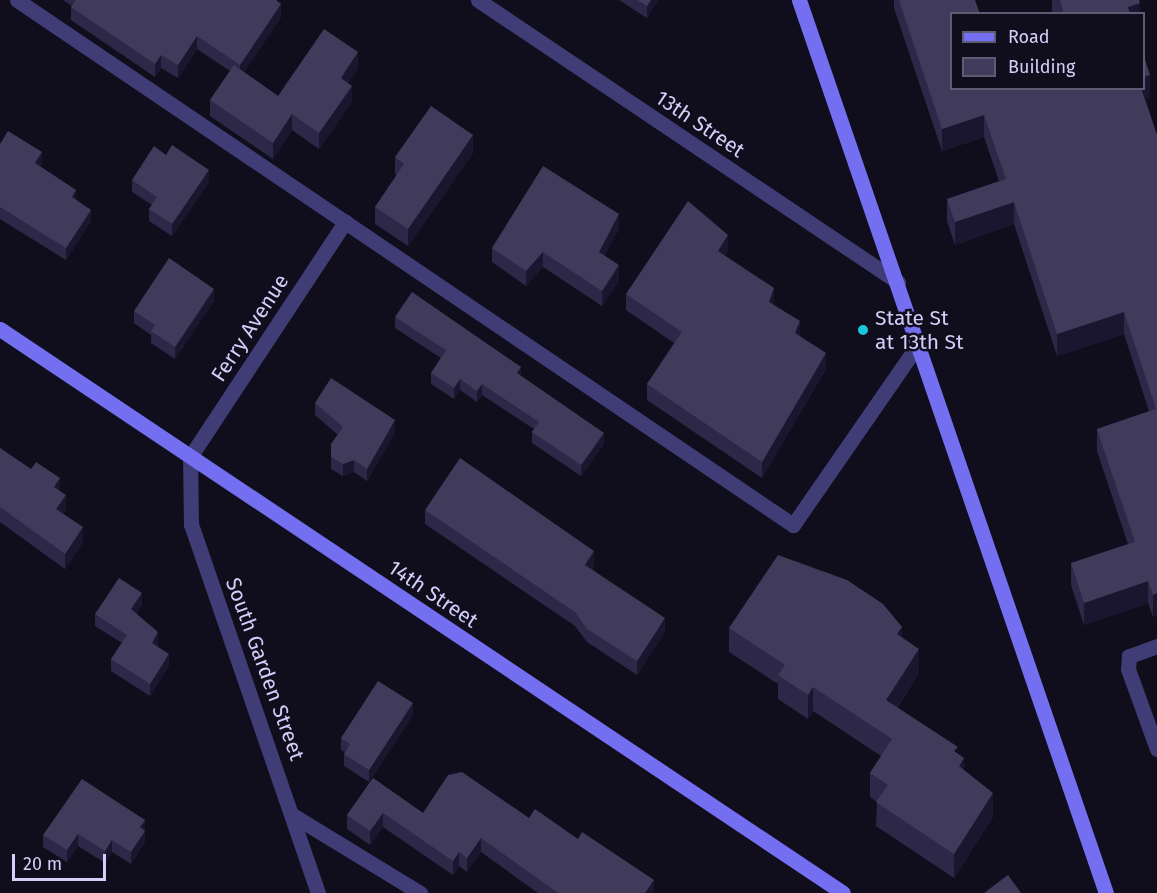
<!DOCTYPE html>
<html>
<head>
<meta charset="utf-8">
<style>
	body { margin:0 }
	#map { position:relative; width:1157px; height:893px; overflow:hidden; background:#100e1c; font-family:"Fira Sans",sans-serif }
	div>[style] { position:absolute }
	.lane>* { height:15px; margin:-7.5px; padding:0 7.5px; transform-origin:7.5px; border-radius:7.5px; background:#403d76 }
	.street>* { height:15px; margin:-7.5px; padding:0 7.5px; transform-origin:7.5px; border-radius:7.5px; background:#403d76 }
	.secondary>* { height:15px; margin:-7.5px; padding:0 7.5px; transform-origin:7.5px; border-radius:7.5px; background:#736ff0 }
	.wall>* { inset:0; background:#2e2848; transform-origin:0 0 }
	.shaded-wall>* { inset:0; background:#1b162f }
	.building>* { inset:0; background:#403a5b }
	.dots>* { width:16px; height:16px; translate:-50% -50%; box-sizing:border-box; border:3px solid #100e1c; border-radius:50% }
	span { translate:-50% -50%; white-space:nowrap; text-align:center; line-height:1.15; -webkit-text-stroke:5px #100e1c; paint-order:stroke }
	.street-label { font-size:21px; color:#d3cefa }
	.poi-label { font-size:21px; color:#d3cefa }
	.left { translate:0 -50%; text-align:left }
	.legend { position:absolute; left:950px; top:12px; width:195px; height:78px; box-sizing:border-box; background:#100e1c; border:2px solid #5e5b75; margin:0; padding:8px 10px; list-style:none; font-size:18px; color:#d3cefa }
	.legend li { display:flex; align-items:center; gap:12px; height:30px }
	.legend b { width:30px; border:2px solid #5e5b75 }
	.scale { position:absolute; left:12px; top:854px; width:94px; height:27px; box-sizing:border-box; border:3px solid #d3cefa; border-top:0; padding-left:8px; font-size:18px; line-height:21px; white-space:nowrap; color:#d3cefa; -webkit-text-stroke:4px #100e1c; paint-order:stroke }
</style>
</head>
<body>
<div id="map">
	<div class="lane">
		<div style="left:17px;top:0;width:937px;rotate:34.08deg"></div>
		<div style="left:793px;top:525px;width:221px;rotate:-55.3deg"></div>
		<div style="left:1157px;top:646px;width:30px;rotate:160deg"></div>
		<div style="left:1129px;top:656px;width:13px;rotate:94deg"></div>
		<div style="left:1128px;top:669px;width:85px;rotate:70.1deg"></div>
		<div style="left:294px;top:816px;width:148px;rotate:31.4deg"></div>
	</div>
	<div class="street">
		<div style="left:478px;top:0;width:506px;rotate:33.88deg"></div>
		<div style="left:318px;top:893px;width:389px;rotate:-109deg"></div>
		<div style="left:191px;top:525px;width:68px;rotate:-90.8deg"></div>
		<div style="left:190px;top:457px;width:282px;rotate:-56.6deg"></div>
	</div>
	<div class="secondary">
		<div style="left:799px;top:0;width:944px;rotate:71.03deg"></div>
		<div style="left:0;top:329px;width:1014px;rotate:33.78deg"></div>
	</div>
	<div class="wall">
		<div style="clip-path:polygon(63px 0,276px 0,281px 17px,244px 72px,278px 96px,358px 68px,348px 83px,352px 102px,319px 149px,292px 130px,273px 159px,210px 116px,210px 100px,230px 71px,197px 49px,178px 78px,161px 68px,155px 77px,71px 20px,71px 7px,72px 6px)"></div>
		<div style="clip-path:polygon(619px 0,658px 0,647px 18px)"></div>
		<div style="clip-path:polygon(894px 0,975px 0,951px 88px,1150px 97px,1145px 99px,1157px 135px,1157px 615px,1153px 617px,1148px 603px,1084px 625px,1071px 585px,1071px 563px,1128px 544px,1097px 451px,1097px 429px,1149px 411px,1124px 334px,1057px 356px,1014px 224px,955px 245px,947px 221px,947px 199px,999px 181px,984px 137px,942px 151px,894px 8px)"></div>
		<div style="left:1052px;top:0;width:87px;height:15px"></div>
		<div style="clip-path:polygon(0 144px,42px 164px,40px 166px,76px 199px,91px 221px,66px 260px,0 219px)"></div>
		<div style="clip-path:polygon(473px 153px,408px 246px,375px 224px,375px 207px,397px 175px,395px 174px,395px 157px)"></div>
		<div style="clip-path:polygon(166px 155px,209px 182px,172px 236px,149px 221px,149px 209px,152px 205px,132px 192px,132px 180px)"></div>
		<div style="clip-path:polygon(619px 229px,604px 256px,619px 280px,602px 306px,543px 267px,526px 286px,492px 262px,492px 248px)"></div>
		<div style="clip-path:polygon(728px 251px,725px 256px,774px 305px,826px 369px,762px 478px,647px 400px,647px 384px,674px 343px,626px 310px,626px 294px)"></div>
		<div style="clip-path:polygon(214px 301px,175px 359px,151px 343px,151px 335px,134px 323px,134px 311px)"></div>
		<div style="clip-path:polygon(395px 317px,521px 376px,604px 444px,581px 476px,532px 443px,532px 432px,534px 429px,482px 395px,477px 402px,460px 390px,454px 399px,431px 384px,431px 373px,441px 358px,395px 328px)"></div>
		<div style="clip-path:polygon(315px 403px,395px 432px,367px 481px,354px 472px,343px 476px,331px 469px,331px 457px,338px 435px,315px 415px)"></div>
		<div style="clip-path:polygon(0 448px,60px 491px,66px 510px,63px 514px,83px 542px,65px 569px,0 522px)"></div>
		<div style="clip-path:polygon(425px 510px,594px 565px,592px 569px,665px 632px,637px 675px,587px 642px,575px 626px,425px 524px)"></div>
		<div style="clip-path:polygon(142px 605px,136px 614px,158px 644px,157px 646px,169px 666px,150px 696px,111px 671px,111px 659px,122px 643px,95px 626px,95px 614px)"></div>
		<div style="clip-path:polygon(729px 628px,902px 638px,919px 673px,897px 708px,958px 754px,964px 770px,993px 817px,954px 878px,876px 826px,877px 802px,870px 797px,870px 773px,881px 756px,813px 711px,808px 719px,778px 699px,778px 684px,729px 652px)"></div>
		<div style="clip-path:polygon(413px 715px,369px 782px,344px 766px,344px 754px,345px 752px,341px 750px,341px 738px)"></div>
		<div style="clip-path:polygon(373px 778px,423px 813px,529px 818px,654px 893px,538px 893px,481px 852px,467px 872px,459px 866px,453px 875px,383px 827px,370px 845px,347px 829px,347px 815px)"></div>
		<div style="clip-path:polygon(145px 820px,145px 842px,131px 864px,112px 852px,105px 863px,78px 846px,67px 862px,43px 847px,43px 835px)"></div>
	</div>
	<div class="shaded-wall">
		<div style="clip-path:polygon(651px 0,658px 0,647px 18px,647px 6px)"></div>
		<div style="clip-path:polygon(1140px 3px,1140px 14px,1128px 14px,1128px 7px)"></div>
		<div style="clip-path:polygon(281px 4px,281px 17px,240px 78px,240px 65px)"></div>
		<div style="clip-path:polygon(197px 36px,197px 49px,178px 78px,178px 65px)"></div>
		<div style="clip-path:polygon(358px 52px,358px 68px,341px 94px,341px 78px)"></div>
		<div style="clip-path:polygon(161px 55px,161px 68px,155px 77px,155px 64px)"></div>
		<div style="clip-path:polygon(1150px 75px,1150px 97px,1138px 101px,1138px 88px,1143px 88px,1143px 77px)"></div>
		<div style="clip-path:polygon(352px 86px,352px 102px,319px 149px,319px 133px)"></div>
		<div style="clip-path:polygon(292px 114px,292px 130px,273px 159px,273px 143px)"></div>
		<div style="clip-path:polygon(984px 115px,984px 137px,942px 151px,942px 129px)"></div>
		<div style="clip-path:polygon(473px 135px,473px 153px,408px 246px,408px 229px)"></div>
		<div style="clip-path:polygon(42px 152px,42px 164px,35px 175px,35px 163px)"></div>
		<div style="clip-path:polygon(209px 170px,209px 182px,172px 236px,172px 224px)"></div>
		<div style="clip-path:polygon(76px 190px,76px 202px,72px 197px)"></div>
		<div style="clip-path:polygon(1014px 202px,1014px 224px,955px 245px,955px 222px)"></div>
		<div style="clip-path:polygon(91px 210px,91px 221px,66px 260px,66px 248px)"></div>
		<div style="clip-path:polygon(619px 214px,619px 229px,599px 267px,599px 252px)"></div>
		<div style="clip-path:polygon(728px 235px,728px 251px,718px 267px,718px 251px)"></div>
		<div style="clip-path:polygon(543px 252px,543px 267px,526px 286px,526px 271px)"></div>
		<div style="clip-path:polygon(619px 265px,619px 280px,602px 306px,602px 291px)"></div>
		<div style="clip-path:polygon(774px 288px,774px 304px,769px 318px,769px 302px)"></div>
		<div style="clip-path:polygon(214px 289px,214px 301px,175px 359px,175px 347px)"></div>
		<div style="clip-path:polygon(1124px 312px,1124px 334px,1057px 356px,1057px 334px)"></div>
		<div style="clip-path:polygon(800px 321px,800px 337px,795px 333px)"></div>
		<div style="clip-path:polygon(826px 353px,826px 369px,762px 478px,762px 462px)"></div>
		<div style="clip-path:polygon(521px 367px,521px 378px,517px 373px)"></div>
		<div style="clip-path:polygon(460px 379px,460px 390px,454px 399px,454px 388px)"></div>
		<div style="clip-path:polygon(482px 384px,482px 395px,477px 402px,477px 391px)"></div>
		<div style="clip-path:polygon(395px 420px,395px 432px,367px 481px,367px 469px)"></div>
		<div style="clip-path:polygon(604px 433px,604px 444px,581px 476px,581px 465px)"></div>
		<div style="clip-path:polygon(354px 460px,354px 472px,343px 476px,343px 464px)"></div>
		<div style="clip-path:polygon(60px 478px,60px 493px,54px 487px)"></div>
		<div style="clip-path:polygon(66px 495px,66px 510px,56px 524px,56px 509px)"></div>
		<div style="clip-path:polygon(83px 527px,83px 542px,65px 569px,65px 554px)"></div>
		<div style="clip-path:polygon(594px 551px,594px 565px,585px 579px,585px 565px)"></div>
		<div style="clip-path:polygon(1148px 581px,1148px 603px,1084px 625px,1084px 603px)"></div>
		<div style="clip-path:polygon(142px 593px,142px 605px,131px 621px,131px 609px)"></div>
		<div style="clip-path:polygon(1157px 593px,1157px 615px,1153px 617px,1153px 595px)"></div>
		<div style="clip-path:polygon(665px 618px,665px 632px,637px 675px,637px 661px)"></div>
		<div style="clip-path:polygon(902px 627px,902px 651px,897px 634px)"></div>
		<div style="clip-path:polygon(158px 632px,158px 644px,152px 655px,152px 643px)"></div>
		<div style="clip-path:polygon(919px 649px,919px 673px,886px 724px,886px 700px)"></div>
		<div style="clip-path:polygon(169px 654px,169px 666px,150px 696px,150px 684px)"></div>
		<div style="clip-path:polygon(813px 687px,813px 711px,808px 719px,808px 695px)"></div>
		<div style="clip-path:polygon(413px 703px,413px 715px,369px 782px,369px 770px)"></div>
		<div style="clip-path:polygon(964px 758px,964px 782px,959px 766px)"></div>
		<div style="clip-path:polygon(993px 793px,993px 817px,954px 878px,954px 854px)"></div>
		<div style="clip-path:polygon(383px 813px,383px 827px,370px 845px,370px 831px)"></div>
		<div style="clip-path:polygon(145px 820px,145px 842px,131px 864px,131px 852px,140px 827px)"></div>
		<div style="clip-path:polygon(78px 834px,78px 846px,67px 862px,67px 850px)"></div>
		<div style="clip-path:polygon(481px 838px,481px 852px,467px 872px,467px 858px)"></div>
		<div style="clip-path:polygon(112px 840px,112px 852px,105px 863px,105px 851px)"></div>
		<div style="clip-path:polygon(459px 852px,459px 866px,453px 875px,453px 861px)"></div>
		<div style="clip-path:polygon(654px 880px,654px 893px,645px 893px)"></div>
	</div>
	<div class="building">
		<div style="clip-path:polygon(76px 0,276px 0,281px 4px,240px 65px,197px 36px,178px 65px,161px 55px,155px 64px,71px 7px)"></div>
		<div style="clip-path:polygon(637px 0,651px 0,647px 6px)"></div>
		<div style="clip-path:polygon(899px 0,975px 0,980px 14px,951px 14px,951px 88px,1141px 88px,1157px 135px,1157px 593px,1153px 595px,1148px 581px,1084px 603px,1071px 563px,1135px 542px,1097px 429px,1156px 409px,1124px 312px,1057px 334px,1014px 202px,955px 222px,947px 199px,1006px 179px,984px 115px,942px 129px)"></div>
		<div style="clip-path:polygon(1060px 0,1139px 0,1140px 3px,1128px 7px,1130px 14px,1064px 14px)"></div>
		<div style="clip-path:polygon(324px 29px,358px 52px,341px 78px,352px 86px,319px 133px,292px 114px,273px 143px,210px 100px,234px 65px,278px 96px)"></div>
		<div style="clip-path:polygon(1143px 53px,1150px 75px,1143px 77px)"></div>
		<div style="clip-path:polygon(431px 106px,473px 135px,408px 229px,375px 207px,404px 164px,395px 157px)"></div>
		<div style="clip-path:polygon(8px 131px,42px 152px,35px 163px,76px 190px,72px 197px,91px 210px,66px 248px,0 207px,0 144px)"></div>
		<div style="clip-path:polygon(172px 145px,209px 170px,172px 224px,149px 209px,157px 197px,132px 180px,154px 146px,166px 155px)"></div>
		<div style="clip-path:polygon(543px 166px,619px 214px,599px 252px,619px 265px,602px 291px,543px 252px,526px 271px,492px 248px)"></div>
		<div style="clip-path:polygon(688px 201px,728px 235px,718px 251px,774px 288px,769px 302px,800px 321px,795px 333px,826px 353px,762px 462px,647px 384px,682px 332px,626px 294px)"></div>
		<div style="clip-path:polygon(169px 258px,214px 289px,175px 347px,151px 331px,155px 325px,134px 311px)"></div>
		<div style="clip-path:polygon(412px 292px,521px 367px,517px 373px,604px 433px,581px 465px,532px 432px,539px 422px,482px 384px,477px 391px,460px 379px,454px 388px,431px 373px,446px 350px,395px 317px)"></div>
		<div style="clip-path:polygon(331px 378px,395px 420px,367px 469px,354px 460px,343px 464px,331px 457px,331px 444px,343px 427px,315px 403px)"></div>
		<div style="clip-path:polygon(0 448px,31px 469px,36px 462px,60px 478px,54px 487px,66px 495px,56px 509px,83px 527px,65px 554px,0 507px)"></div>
		<div style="clip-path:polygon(460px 458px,594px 551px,585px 565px,665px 618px,637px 661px,587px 629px,575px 612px,425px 510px)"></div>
		<div style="clip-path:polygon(778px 555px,847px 580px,883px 604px,902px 627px,897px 634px,919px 649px,886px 700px,958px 747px,954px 751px,964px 758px,959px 766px,993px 793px,954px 854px,876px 802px,888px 785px,870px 773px,892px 739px,813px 687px,808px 695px,778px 675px,785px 665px,729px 628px)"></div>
		<div style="clip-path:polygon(119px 578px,142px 593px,131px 609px,158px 632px,152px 643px,169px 654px,150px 684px,111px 659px,127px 635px,95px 614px)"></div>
		<div style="clip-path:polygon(378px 681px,413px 703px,369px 770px,344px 754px,350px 744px,341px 738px)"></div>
		<div style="clip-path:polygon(462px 772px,529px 818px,535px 809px,578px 839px,582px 832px,654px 880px,645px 893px,558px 893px,481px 838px,467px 858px,459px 852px,453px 861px,383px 813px,370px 831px,347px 815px,373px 778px,423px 813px,448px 775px)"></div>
		<div style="clip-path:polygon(82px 779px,145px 820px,140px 827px,145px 831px,131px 852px,112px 840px,105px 851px,78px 834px,67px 850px,43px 835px)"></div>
		<div style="clip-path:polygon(1008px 875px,1021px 893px,984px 893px)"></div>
	</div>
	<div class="dots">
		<div style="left:863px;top:330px;background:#18c7dc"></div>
	</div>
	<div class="street-label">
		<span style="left:700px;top:124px;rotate:34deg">13th Street</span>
		<span style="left:250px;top:328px;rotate:-57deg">Ferry Avenue</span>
		<span style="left:433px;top:594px;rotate:34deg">14th Street</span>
		<span style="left:265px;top:669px;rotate:70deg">South Garden Street</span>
	</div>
	<div class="poi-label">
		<span class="left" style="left:875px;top:330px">State St<br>at 13th St</span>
	</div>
	<ul class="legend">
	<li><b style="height:8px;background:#736ff0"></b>Road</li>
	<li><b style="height:16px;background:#403a5b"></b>Building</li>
	</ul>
	<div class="scale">20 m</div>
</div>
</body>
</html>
